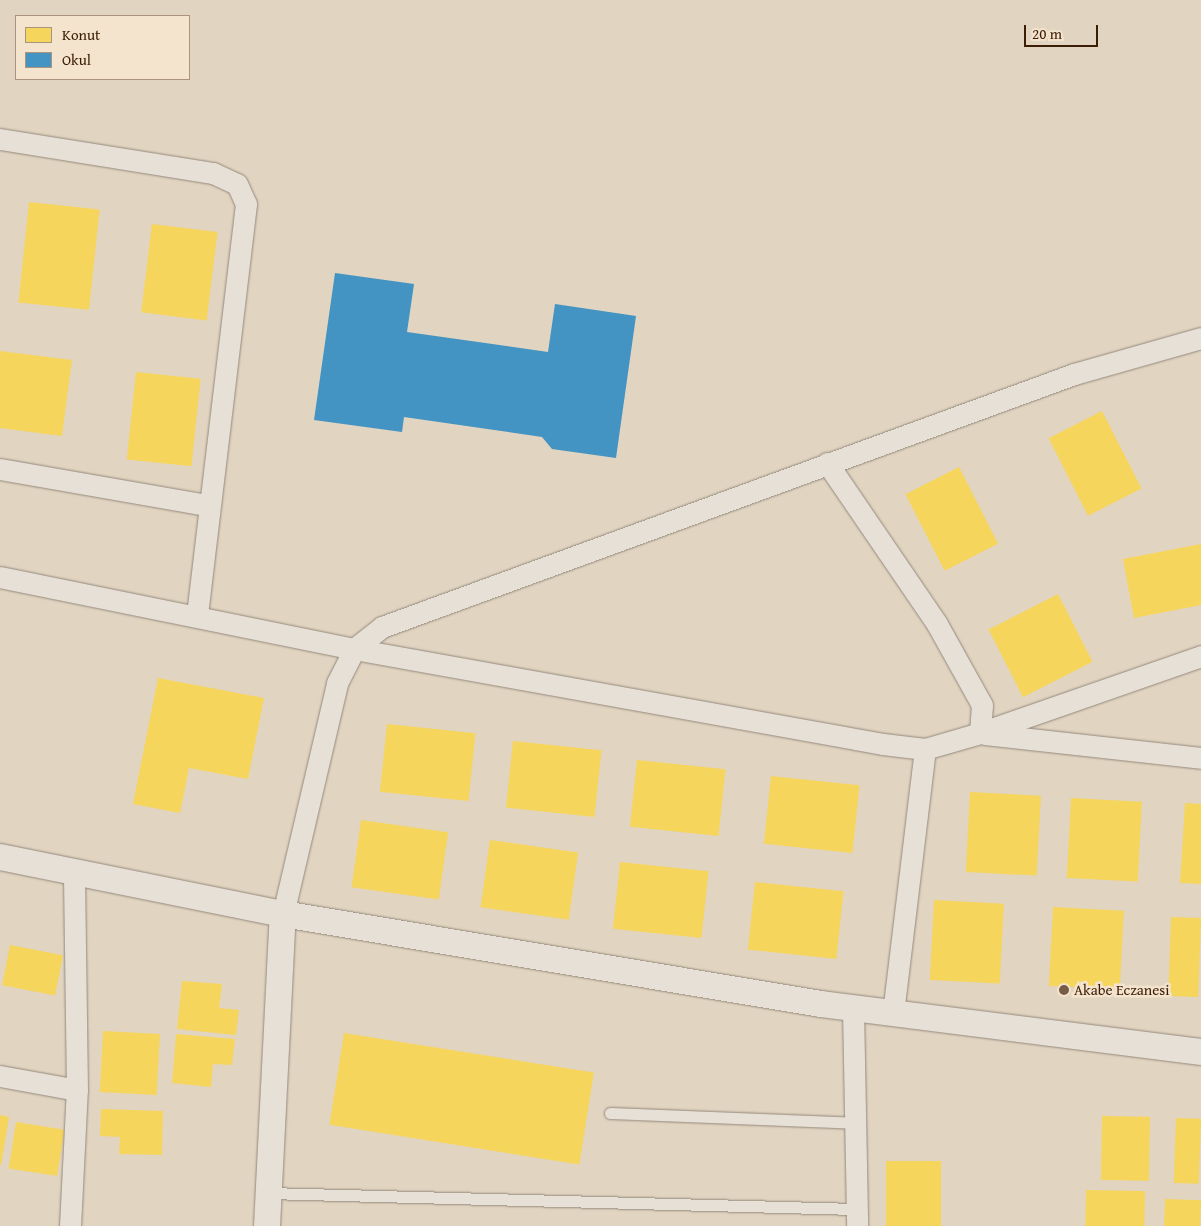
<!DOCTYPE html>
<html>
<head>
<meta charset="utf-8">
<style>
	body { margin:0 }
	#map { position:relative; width:1201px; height:1226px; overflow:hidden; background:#e1d4c1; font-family:"Gentium Book Plus",serif }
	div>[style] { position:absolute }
	.homes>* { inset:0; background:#f6d55c; transform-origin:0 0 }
	.schools>* { inset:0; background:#4393c3 }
	.roads { filter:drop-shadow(0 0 1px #95897c) drop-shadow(0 0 1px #95897c) }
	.service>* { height:11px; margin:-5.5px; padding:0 5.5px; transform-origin:5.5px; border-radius:5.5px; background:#e7e0d6 }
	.minor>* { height:21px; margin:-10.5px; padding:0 10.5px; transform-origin:10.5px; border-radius:10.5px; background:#e7e0d6 }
	.tertiary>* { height:26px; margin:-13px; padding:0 13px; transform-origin:13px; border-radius:13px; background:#e7e0d6 }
	.dots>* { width:14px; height:14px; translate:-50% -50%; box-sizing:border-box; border:2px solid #f4e4ce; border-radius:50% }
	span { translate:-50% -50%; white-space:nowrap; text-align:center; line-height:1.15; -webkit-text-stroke:5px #f4e4ce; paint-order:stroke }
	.poi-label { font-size:15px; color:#3b1d05 }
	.left { translate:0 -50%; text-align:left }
	.legend { position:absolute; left:15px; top:15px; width:175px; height:65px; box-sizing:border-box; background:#f4e4ce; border:1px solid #aa947e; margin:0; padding:6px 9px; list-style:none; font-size:15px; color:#3b1d05 }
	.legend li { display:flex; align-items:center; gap:10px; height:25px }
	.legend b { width:25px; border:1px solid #aa947e }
	.scale { position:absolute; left:1024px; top:25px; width:74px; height:22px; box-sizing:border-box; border:2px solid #3b1d05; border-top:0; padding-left:6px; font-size:15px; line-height:18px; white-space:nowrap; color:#3b1d05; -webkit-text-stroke:4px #f4e4ce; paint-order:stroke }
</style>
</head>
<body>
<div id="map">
	<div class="homes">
		<div style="left:29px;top:202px;width:71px;height:101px;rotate:6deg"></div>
		<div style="left:152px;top:224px;width:66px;height:89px;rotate:7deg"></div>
		<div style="clip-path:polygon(0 351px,72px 360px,62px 436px,0 428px)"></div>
		<div style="left:136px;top:372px;width:65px;height:88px;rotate:6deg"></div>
		<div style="left:1102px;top:411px;width:87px;height:60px;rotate:63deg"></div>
		<div style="left:959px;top:467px;width:86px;height:60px;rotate:63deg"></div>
		<div style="clip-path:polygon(1201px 544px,1201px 605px,1134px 618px,1123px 559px)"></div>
		<div style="left:1058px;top:594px;width:76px;height:78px;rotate:63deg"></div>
		<div style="clip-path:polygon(158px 678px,264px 698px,248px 779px,189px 768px,180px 813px,133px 804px)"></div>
		<div style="left:387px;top:724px;width:89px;height:68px;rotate:6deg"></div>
		<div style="left:513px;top:741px;width:89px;height:67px;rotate:6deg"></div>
		<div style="left:637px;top:760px;width:89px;height:67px;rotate:6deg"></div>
		<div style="left:771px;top:776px;width:89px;height:68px;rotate:6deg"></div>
		<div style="left:970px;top:792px;width:71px;height:80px;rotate:3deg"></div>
		<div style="left:1071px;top:798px;width:71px;height:80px;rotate:3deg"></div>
		<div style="clip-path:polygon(1185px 803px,1201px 804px,1201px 884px,1180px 883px)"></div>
		<div style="left:361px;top:820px;width:88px;height:68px;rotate:8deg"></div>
		<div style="left:490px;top:840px;width:89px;height:68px;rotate:8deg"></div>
		<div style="left:620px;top:862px;width:89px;height:67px;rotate:6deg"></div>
		<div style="left:755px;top:882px;width:89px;height:68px;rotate:6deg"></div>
		<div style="left:934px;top:900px;width:70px;height:80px;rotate:3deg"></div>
		<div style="left:1053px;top:907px;width:71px;height:79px;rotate:3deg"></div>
		<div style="left:1171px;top:917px;width:30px;height:79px;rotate:2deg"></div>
		<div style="left:10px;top:945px;width:54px;height:41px;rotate:11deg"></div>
		<div style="clip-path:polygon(182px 981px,222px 984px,219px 1008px,239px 1010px,236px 1035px,177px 1029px)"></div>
		<div style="left:103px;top:1031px;width:57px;height:61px;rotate:3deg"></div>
		<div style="left:344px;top:1033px;width:253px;height:93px;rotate:9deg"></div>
		<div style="clip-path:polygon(176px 1034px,235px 1039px,232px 1065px,213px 1064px,211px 1087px,172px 1083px)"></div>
		<div style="clip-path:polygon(101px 1109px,163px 1111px,162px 1155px,119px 1154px,120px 1137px,100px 1136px)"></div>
		<div style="clip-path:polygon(0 1115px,9px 1117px,1px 1165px,0 1165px)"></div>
		<div style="left:1102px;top:1116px;width:48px;height:64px;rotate:1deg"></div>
		<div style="left:1176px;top:1118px;width:25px;height:65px;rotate:2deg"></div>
		<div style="left:16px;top:1122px;width:49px;height:47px;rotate:9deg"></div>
		<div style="left:886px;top:1161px;width:55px;height:65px"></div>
		<div style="left:1086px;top:1190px;width:59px;height:36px;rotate:1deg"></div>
		<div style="left:1165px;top:1199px;width:36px;height:27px;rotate:2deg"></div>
	</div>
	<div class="schools">
		<div style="clip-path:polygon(335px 273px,414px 284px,407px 332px,548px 352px,555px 304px,636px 316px,616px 458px,552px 449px,542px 437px,404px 417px,402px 432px,314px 420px)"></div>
	</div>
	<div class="roads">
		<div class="service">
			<div style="left:610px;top:1113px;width:245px;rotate:2.3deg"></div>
			<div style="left:268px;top:1193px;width:588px;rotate:1.56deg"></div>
		</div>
		<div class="minor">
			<div style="left:0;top:139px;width:216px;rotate:9.1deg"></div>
			<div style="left:213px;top:173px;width:26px;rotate:25deg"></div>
			<div style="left:237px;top:184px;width:22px;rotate:66deg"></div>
			<div style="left:246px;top:204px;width:413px;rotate:96.8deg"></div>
			<div style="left:0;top:469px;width:210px;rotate:9.9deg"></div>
			<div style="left:0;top:577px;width:361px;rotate:11.5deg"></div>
			<div style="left:354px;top:649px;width:537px;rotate:10.18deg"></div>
			<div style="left:883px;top:744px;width:42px;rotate:6.8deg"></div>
			<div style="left:925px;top:749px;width:57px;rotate:-16.2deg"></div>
			<div style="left:980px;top:733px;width:28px;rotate:-86deg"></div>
			<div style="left:982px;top:705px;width:93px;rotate:-119.1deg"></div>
			<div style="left:937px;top:624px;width:195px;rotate:-124.3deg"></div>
			<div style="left:980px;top:733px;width:234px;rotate:-19.2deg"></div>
			<div style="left:985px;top:734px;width:217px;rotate:6.3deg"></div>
			<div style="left:283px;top:914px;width:237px;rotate:-76.8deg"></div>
			<div style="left:337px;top:683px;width:38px;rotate:-63deg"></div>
			<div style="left:354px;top:649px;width:36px;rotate:-38deg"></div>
			<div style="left:382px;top:627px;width:737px;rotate:-20.08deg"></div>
			<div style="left:1074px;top:374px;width:132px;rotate:-15.8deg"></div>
			<div style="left:853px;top:1008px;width:218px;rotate:88.9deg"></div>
			<div style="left:893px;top:1013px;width:266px;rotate:-83.1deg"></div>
			<div style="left:0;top:1076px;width:78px;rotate:10.3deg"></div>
			<div style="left:70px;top:1226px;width:136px;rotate:-87.1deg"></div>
			<div style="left:77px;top:1090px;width:218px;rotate:-90.8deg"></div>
		</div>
		<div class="tertiary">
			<div style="left:0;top:857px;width:289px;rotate:11.4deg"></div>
			<div style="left:283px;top:914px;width:545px;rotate:9.5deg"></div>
			<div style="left:821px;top:1004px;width:383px;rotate:7.2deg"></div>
			<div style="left:267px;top:1226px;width:312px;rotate:-87.1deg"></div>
		</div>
	</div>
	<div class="dots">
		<div style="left:1064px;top:990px;background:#755d47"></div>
	</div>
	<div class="poi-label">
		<span class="left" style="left:1074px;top:990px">Akabe Eczanesi</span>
	</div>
	<ul class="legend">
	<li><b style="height:14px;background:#f6d55c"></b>Konut</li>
	<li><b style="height:14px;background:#4393c3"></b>Okul</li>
	</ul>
	<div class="scale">20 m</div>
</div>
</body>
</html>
